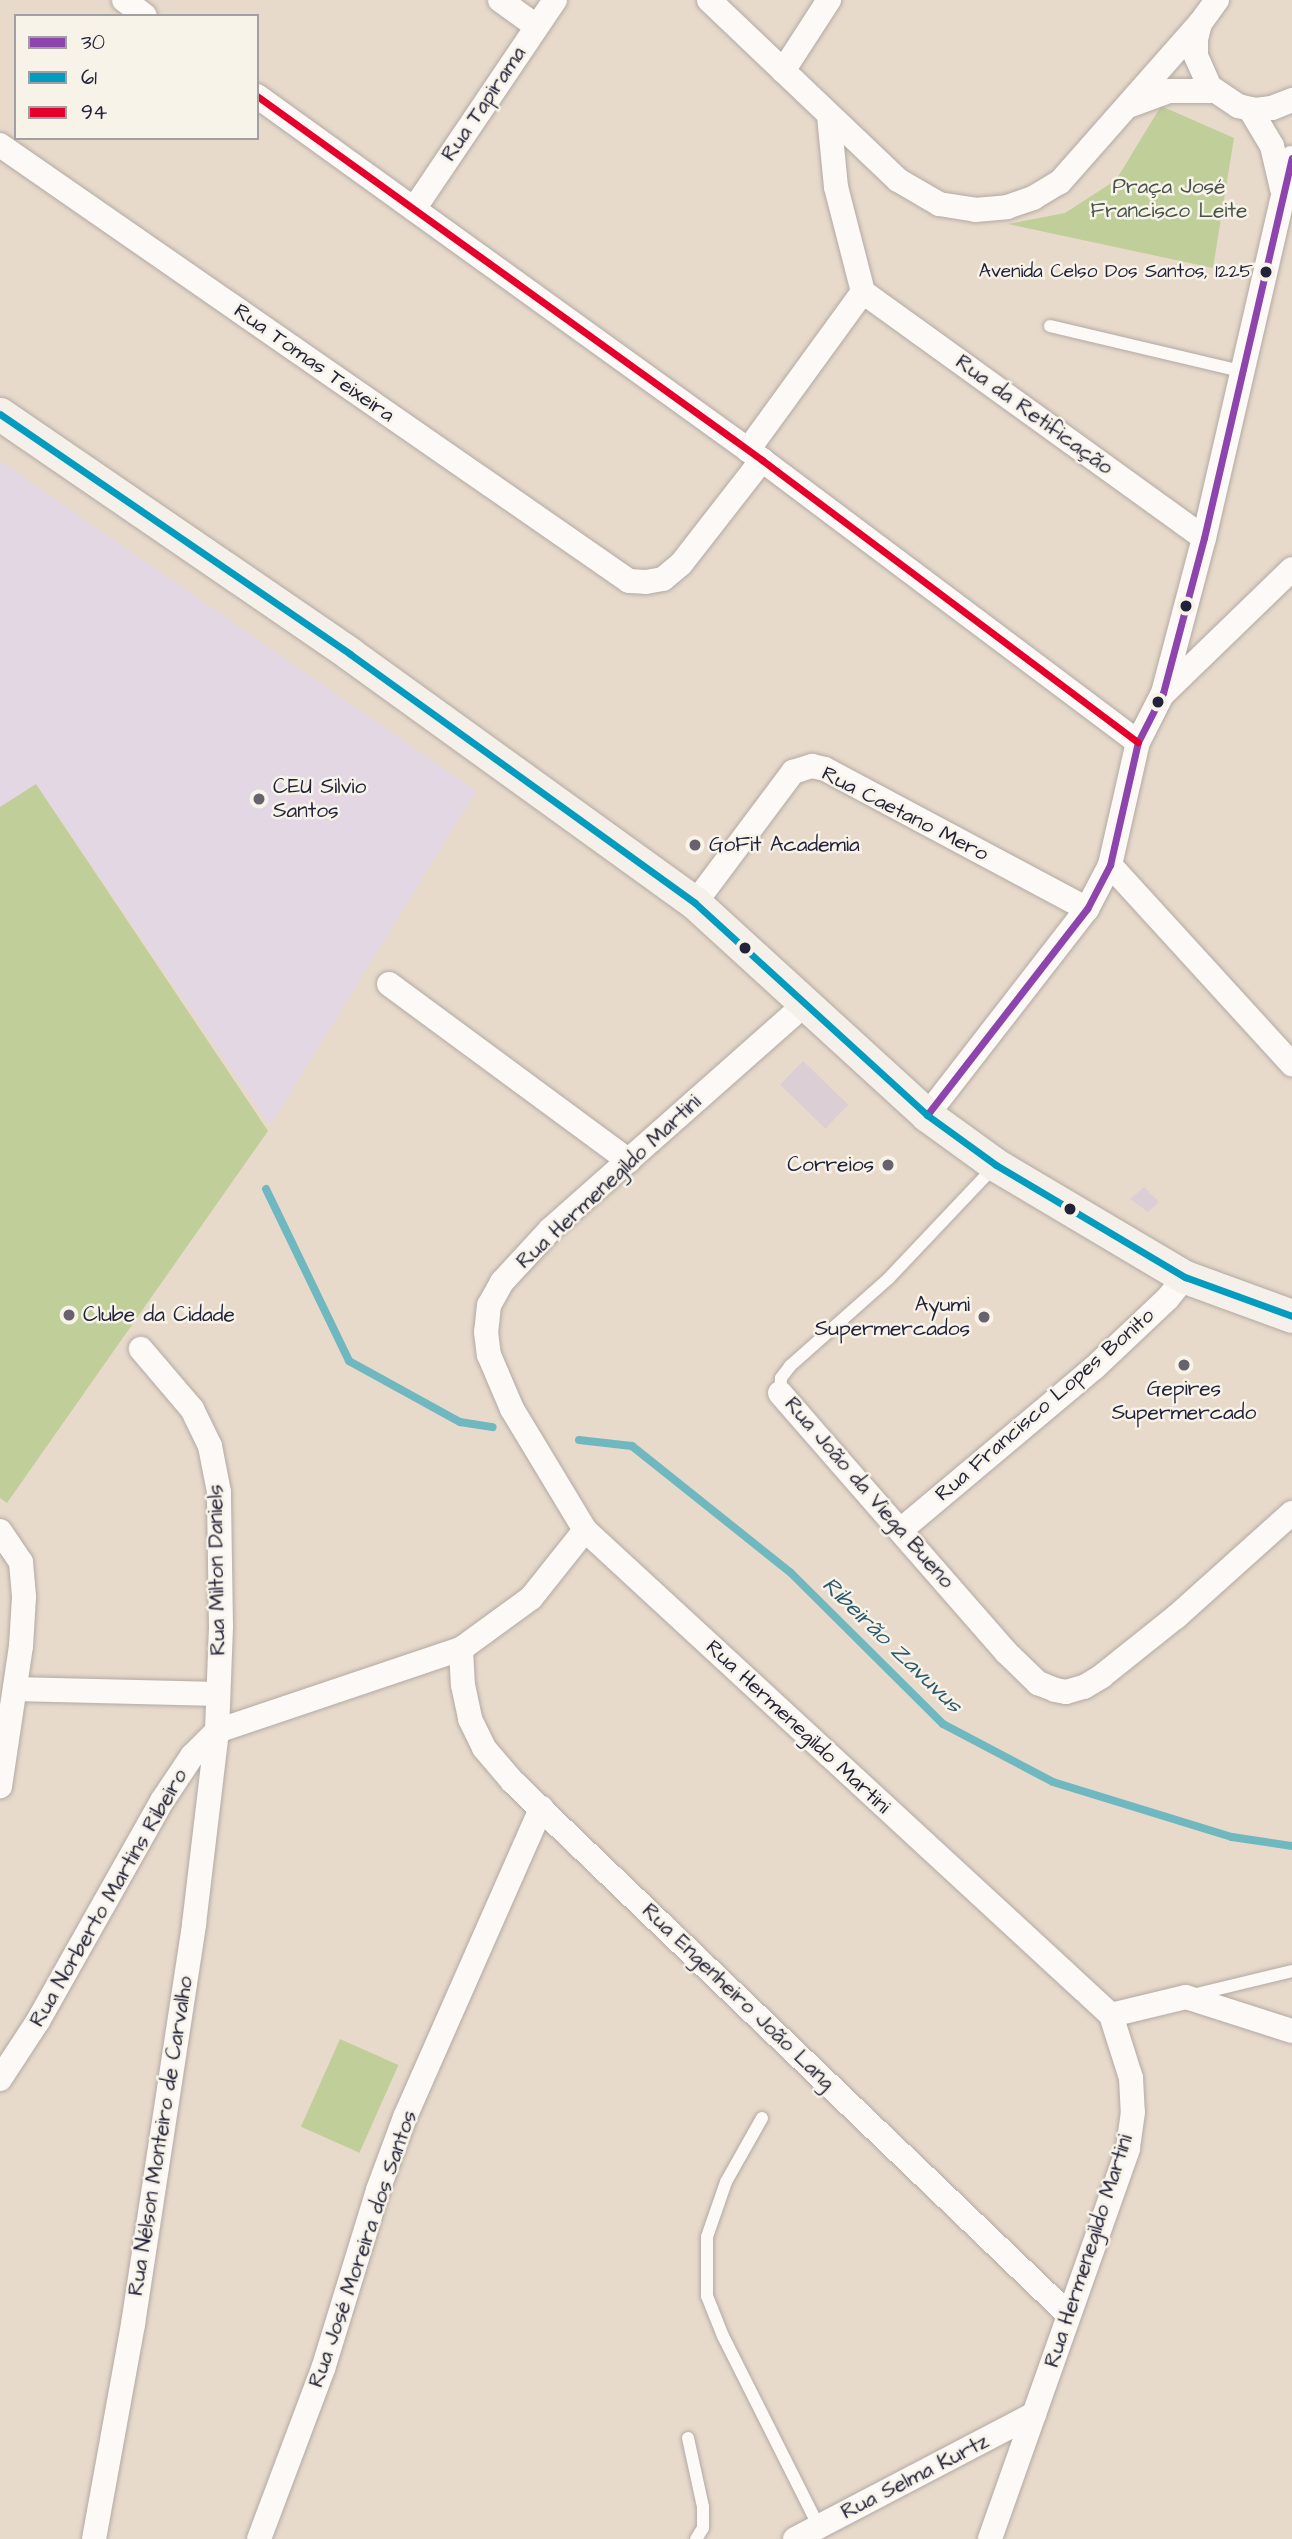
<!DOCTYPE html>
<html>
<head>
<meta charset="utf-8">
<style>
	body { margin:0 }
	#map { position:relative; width:1292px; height:2539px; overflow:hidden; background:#e8dacb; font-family:"Architects Daughter",sans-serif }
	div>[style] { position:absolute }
	.built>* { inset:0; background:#e2d7e3 }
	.green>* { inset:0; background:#c0ce99; transform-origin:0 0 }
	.stream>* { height:8px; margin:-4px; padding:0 4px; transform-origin:4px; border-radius:4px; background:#70b8c0 }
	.building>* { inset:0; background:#dbced4; transform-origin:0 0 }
	.roads { filter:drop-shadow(0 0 2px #b2aaa3) drop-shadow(0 0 2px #b2aaa3) }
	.lane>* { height:12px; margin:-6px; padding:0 6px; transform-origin:6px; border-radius:6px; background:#fcf9f7 }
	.street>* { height:24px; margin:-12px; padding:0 12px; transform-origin:12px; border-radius:12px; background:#fcf9f7 }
	.secondary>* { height:33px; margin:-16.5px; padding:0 16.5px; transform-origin:16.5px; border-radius:16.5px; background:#f6f0ea }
	.bus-1>* { height:7px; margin:-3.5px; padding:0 3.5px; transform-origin:3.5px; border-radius:3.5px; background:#8e44ad }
	.bus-2>* { height:7px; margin:-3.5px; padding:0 3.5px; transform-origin:3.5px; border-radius:3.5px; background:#039cbf }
	.bus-3>* { height:7px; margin:-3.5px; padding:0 3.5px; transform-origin:3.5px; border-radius:3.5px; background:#e4002b }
	.dots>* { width:19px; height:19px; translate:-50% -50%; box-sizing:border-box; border:4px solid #f7f3e8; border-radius:50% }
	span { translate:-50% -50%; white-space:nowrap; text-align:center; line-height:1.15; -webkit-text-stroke:5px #f7f3e8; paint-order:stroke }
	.bus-label { font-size:19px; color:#22223b }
	.right { translate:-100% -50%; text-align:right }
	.street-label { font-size:21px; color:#22223b }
	.park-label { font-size:21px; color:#48534b }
	.poi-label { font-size:21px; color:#22223b }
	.left { translate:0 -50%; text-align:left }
	.water-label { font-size:23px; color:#2c586e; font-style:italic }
	.legend { position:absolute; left:14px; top:14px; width:245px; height:126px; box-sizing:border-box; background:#f7f3e8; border:2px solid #a29fa3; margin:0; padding:9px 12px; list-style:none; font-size:21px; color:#22223b }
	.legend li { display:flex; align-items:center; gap:14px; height:35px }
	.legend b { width:35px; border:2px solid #a29fa3 }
</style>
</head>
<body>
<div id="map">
	<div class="built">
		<div style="clip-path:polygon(0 461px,476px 791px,270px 1126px,36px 784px,0 807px)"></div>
	</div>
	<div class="green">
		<div style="clip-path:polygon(1161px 106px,1234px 138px,1213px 268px,1008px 224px,1065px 213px,1116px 180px)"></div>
		<div style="clip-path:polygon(36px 784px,268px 1131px,7px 1503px,0 1498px,0 807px)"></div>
		<div style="left:340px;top:2039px;width:64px;height:96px;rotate:24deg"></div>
	</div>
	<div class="stream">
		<div style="left:266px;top:1189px;width:191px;rotate:64.2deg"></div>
		<div style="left:349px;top:1361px;width:127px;rotate:28.8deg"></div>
		<div style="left:460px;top:1422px;width:33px;rotate:9deg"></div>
		<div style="left:579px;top:1440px;width:53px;rotate:6.5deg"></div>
		<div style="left:632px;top:1446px;width:203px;rotate:38.6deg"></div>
		<div style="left:791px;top:1573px;width:214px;rotate:44.8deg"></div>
		<div style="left:943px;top:1724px;width:124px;rotate:27.8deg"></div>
		<div style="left:1053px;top:1782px;width:187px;rotate:17.1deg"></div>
		<div style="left:1232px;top:1837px;width:61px;rotate:8.5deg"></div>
	</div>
	<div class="building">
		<div style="left:803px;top:1061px;width:63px;height:33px;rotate:44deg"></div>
		<div style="clip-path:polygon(1144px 1187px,1159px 1202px,1148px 1212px,1130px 1199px)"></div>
	</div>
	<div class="roads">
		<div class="lane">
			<div style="left:1050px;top:326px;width:199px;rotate:13.3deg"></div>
			<div style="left:780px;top:1393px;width:15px;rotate:-86deg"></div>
			<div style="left:781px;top:1378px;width:15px;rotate:-53deg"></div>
			<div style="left:790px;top:1366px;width:132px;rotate:-41.6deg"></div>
			<div style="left:889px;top:1278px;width:156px;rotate:-46.6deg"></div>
			<div style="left:1193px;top:1995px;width:102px;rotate:-13.6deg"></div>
			<div style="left:762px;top:2118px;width:73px;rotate:119.4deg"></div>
			<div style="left:726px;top:2182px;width:58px;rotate:109.1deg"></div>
			<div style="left:707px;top:2237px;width:59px;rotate:90deg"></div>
			<div style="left:707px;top:2296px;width:43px;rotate:68.2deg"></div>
			<div style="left:723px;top:2336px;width:214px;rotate:63.3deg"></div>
			<div style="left:688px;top:2438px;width:71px;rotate:77.7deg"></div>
			<div style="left:703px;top:2507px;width:21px;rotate:90deg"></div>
			<div style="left:703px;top:2528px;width:13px;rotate:122deg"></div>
		</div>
		<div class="street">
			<div style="left:124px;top:0;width:26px;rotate:37deg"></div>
			<div style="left:500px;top:0;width:44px;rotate:35.8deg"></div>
			<div style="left:709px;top:0;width:261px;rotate:43.6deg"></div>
			<div style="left:898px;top:180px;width:48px;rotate:30.3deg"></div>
			<div style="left:939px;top:204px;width:36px;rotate:9deg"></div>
			<div style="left:975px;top:210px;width:32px;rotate:-5deg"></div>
			<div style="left:1007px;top:207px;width:28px;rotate:-19deg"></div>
			<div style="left:1033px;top:198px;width:31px;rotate:-31deg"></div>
			<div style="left:1060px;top:182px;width:212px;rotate:-48.6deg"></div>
			<div style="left:1217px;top:0;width:29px;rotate:126deg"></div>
			<div style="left:1200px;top:23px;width:16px;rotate:104deg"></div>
			<div style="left:1196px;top:39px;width:17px;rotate:90deg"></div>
			<div style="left:1196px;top:56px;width:34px;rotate:66deg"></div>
			<div style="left:1210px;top:87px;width:34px;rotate:34deg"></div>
			<div style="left:1238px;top:106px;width:17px;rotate:13deg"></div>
			<div style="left:1255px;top:110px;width:17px;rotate:-7deg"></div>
			<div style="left:1272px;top:108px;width:22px;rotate:-22deg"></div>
			<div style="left:783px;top:71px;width:85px;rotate:-57.1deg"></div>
			<div style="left:257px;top:96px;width:623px;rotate:35.78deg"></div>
			<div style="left:762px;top:460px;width:470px;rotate:36.9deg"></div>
			<div style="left:1131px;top:105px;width:40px;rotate:-20.2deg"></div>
			<div style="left:1169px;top:91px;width:46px"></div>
			<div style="left:1250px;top:109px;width:43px;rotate:59.3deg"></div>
			<div style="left:1272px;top:146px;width:44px;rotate:76.9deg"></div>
			<div style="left:0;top:145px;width:765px;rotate:34.73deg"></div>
			<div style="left:629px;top:581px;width:17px;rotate:3deg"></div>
			<div style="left:646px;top:582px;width:17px;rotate:-10deg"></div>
			<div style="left:663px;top:579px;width:23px;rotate:-40deg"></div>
			<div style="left:681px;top:564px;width:132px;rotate:-52.1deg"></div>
			<div style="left:414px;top:209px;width:252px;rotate:-56deg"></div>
			<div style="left:863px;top:292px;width:420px;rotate:35.8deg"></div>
			<div style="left:748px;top:450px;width:195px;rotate:-54deg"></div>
			<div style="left:863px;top:292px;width:108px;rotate:-104.4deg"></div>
			<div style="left:836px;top:187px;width:71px;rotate:-95.6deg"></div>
			<div style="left:1164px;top:693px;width:178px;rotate:-44.1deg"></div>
			<div style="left:1110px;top:865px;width:270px;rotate:47.6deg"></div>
			<div style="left:695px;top:903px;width:164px;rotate:-53.2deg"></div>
			<div style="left:793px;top:772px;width:20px;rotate:-18deg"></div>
			<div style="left:812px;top:766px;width:13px;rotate:13deg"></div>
			<div style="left:825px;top:769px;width:297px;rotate:28.1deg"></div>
			<div style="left:389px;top:984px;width:298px;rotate:36.4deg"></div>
			<div style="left:804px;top:1005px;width:339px;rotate:138.5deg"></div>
			<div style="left:550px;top:1230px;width:71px;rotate:132.7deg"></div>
			<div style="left:502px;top:1282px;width:26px;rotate:119deg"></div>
			<div style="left:489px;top:1305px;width:27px;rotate:96deg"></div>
			<div style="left:486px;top:1332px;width:23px;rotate:83deg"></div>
			<div style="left:489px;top:1355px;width:59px;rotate:66.9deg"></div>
			<div style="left:512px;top:1409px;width:141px;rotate:58.9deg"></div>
			<div style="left:585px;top:1530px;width:715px;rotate:42.68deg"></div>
			<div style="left:1111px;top:2015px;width:66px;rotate:72.4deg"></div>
			<div style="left:1131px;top:2078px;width:34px;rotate:87deg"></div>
			<div style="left:1133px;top:2112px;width:37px;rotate:98deg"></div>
			<div style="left:1128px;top:2149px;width:414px;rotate:109.5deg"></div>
			<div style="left:927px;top:1115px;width:261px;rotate:-52.2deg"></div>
			<div style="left:1087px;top:909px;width:50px;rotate:-62.4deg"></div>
			<div style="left:1110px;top:865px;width:126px;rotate:-77.2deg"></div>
			<div style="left:1138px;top:742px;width:55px;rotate:-63deg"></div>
			<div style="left:1163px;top:693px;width:160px;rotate:-75.2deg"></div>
			<div style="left:1204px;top:538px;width:390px;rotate:-77deg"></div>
			<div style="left:780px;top:1393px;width:344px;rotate:48.9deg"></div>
			<div style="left:1006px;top:1652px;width:45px;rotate:44.1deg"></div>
			<div style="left:1038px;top:1683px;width:18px;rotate:22deg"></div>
			<div style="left:1055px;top:1690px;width:11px;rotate:10deg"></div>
			<div style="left:1066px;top:1692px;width:19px;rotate:-16deg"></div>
			<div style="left:1084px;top:1687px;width:21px;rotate:-31deg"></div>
			<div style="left:1102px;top:1676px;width:95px;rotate:-38.6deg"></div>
			<div style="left:1176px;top:1617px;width:156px;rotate:-41.9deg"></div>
			<div style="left:902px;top:1529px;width:251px;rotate:-40deg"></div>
			<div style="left:1094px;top:1368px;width:102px;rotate:-43.4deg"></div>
			<div style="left:1168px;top:1298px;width:27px;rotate:-51deg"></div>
			<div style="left:0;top:1531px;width:37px;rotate:56deg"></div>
			<div style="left:21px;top:1562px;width:35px;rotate:85deg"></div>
			<div style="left:24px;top:1597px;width:49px;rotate:93.5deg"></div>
			<div style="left:21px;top:1646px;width:142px;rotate:98.5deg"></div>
			<div style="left:461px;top:1649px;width:36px;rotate:87deg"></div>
			<div style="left:463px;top:1685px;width:35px;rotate:78deg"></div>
			<div style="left:470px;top:1719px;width:32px;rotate:64deg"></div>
			<div style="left:484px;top:1748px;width:45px;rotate:49.5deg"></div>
			<div style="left:513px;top:1782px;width:769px;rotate:43.79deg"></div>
			<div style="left:15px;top:1689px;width:203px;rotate:1.4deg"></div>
			<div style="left:1111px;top:2015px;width:77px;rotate:-13.5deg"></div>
			<div style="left:1186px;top:1997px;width:111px;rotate:17.8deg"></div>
			<div style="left:0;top:2079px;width:69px;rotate:-56.8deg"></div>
			<div style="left:38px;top:2021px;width:253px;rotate:-60.6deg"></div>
			<div style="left:162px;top:1801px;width:54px;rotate:-56.3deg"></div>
			<div style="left:192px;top:1756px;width:35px;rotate:-45deg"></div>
			<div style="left:217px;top:1731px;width:257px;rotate:-18.6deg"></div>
			<div style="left:461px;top:1649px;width:87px;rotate:-36.1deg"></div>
			<div style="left:531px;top:1598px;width:87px;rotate:-51.5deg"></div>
			<div style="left:94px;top:2539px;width:219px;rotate:-79.7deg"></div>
			<div style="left:133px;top:2324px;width:405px;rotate:-81.3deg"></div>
			<div style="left:194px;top:1924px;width:194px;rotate:-83.2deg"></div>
			<div style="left:217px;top:1731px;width:105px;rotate:-87.8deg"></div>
			<div style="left:221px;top:1626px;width:134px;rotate:-90.9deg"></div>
			<div style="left:219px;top:1492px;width:47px;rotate:-101.1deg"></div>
			<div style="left:210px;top:1446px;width:41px;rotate:-115.9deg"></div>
			<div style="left:192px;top:1409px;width:79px;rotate:-130.4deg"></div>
			<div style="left:259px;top:2539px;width:182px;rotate:-69.4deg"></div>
			<div style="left:323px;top:2369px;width:187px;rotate:-72.9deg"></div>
			<div style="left:378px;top:2190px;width:78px;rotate:-69.7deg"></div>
			<div style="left:405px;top:2117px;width:338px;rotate:-66.2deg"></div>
			<div style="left:795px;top:2539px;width:270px;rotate:-27.6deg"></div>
		</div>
		<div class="secondary">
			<div style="left:0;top:414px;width:424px;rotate:34.4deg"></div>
			<div style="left:350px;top:654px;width:425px;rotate:35.8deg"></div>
			<div style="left:695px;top:903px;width:314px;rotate:42.4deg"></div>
			<div style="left:927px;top:1115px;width:85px;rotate:35.9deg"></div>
			<div style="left:996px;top:1165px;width:220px;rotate:30.7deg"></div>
			<div style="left:1185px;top:1277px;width:114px;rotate:20deg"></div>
		</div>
	</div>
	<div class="bus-1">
		<div style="left:927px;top:1115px;width:261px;rotate:-52.2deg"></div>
		<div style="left:1087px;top:909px;width:50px;rotate:-62.4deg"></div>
		<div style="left:1110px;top:865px;width:126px;rotate:-77.2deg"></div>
		<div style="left:1138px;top:742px;width:55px;rotate:-63deg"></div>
		<div style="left:1163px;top:693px;width:160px;rotate:-75.2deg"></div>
		<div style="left:1204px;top:538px;width:390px;rotate:-77deg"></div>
	</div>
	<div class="bus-2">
		<div style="left:0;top:414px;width:424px;rotate:34.4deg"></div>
		<div style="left:350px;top:654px;width:425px;rotate:35.8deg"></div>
		<div style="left:695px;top:903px;width:314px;rotate:42.4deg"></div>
		<div style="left:927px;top:1115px;width:85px;rotate:35.9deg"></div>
		<div style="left:996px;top:1165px;width:220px;rotate:30.7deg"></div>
		<div style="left:1185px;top:1277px;width:114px;rotate:20deg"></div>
	</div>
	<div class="bus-3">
		<div style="left:257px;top:96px;width:623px;rotate:35.78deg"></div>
		<div style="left:762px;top:460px;width:470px;rotate:36.9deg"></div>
	</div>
	<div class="dots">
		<div style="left:1266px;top:272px;background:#22223b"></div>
		<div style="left:1186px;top:606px;background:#22223b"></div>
		<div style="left:1158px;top:702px;background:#22223b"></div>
		<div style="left:259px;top:799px;background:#67626d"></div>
		<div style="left:695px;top:845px;background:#67626d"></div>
		<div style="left:745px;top:948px;background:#22223b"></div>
		<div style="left:888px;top:1165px;background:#67626d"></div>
		<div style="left:1070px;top:1209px;background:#22223b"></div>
		<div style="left:69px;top:1315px;background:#67626d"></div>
		<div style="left:984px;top:1317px;background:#67626d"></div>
		<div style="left:1184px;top:1365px;background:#67626d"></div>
	</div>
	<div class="bus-label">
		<span class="right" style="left:1253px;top:272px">Avenida Celso Dos Santos, 1225</span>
	</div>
	<div class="street-label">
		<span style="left:484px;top:104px;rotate:-56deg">Rua Tapirama</span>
		<span style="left:314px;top:363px;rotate:35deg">Rua Tomas Teixeira</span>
		<span style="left:1034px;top:415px;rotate:36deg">Rua da Retificação</span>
		<span style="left:905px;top:814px;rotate:27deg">Rua Caetano Mero</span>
		<span style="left:609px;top:1182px;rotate:-43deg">Rua Hermenegildo Martini</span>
		<span style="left:1045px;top:1405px;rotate:-41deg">Rua Francisco Lopes Bonito</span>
		<span style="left:869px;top:1493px;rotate:49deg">Rua João da Viega Bueno</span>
		<span style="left:217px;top:1570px;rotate:-91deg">Rua Milton Daniels</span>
		<span style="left:798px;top:1727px;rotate:43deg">Rua Hermenegildo Martini</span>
		<span style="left:109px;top:1898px;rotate:-60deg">Rua Norberto Martins Ribeiro</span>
		<span style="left:738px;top:1997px;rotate:44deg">Rua Engenheiro João Lang</span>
		<span style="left:161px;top:2136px;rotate:-81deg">Rua Nélson Monteiro de Carvalho</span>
		<span style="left:363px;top:2249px;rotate:-71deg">Rua José Moreira dos Santos</span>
		<span style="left:1089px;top:2251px;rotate:-72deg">Rua Hermenegildo Martini</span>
		<span style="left:915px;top:2477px;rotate:-27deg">Rua Selma Kurtz</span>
	</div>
	<div class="park-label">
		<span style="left:1169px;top:199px">Praça José<br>Francisco Leite</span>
	</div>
	<div class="poi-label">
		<span class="left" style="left:273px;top:799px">CEU Silvio<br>Santos</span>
		<span class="left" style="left:709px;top:845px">GoFit Academia</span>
		<span class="right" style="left:874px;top:1165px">Correios</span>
		<span class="right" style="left:970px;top:1317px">Ayumi<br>Supermercados</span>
		<span class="left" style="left:83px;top:1315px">Clube da Cidade</span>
		<span style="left:1184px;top:1401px">Gepires<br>Supermercado</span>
	</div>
	<div class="water-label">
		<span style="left:892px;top:1645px;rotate:44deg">Ribeirão Zavuvus</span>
	</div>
	<ul class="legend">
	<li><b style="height:9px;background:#8e44ad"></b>30</li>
	<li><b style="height:9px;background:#039cbf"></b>61</li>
	<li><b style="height:9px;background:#e4002b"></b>94</li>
	</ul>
</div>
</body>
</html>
